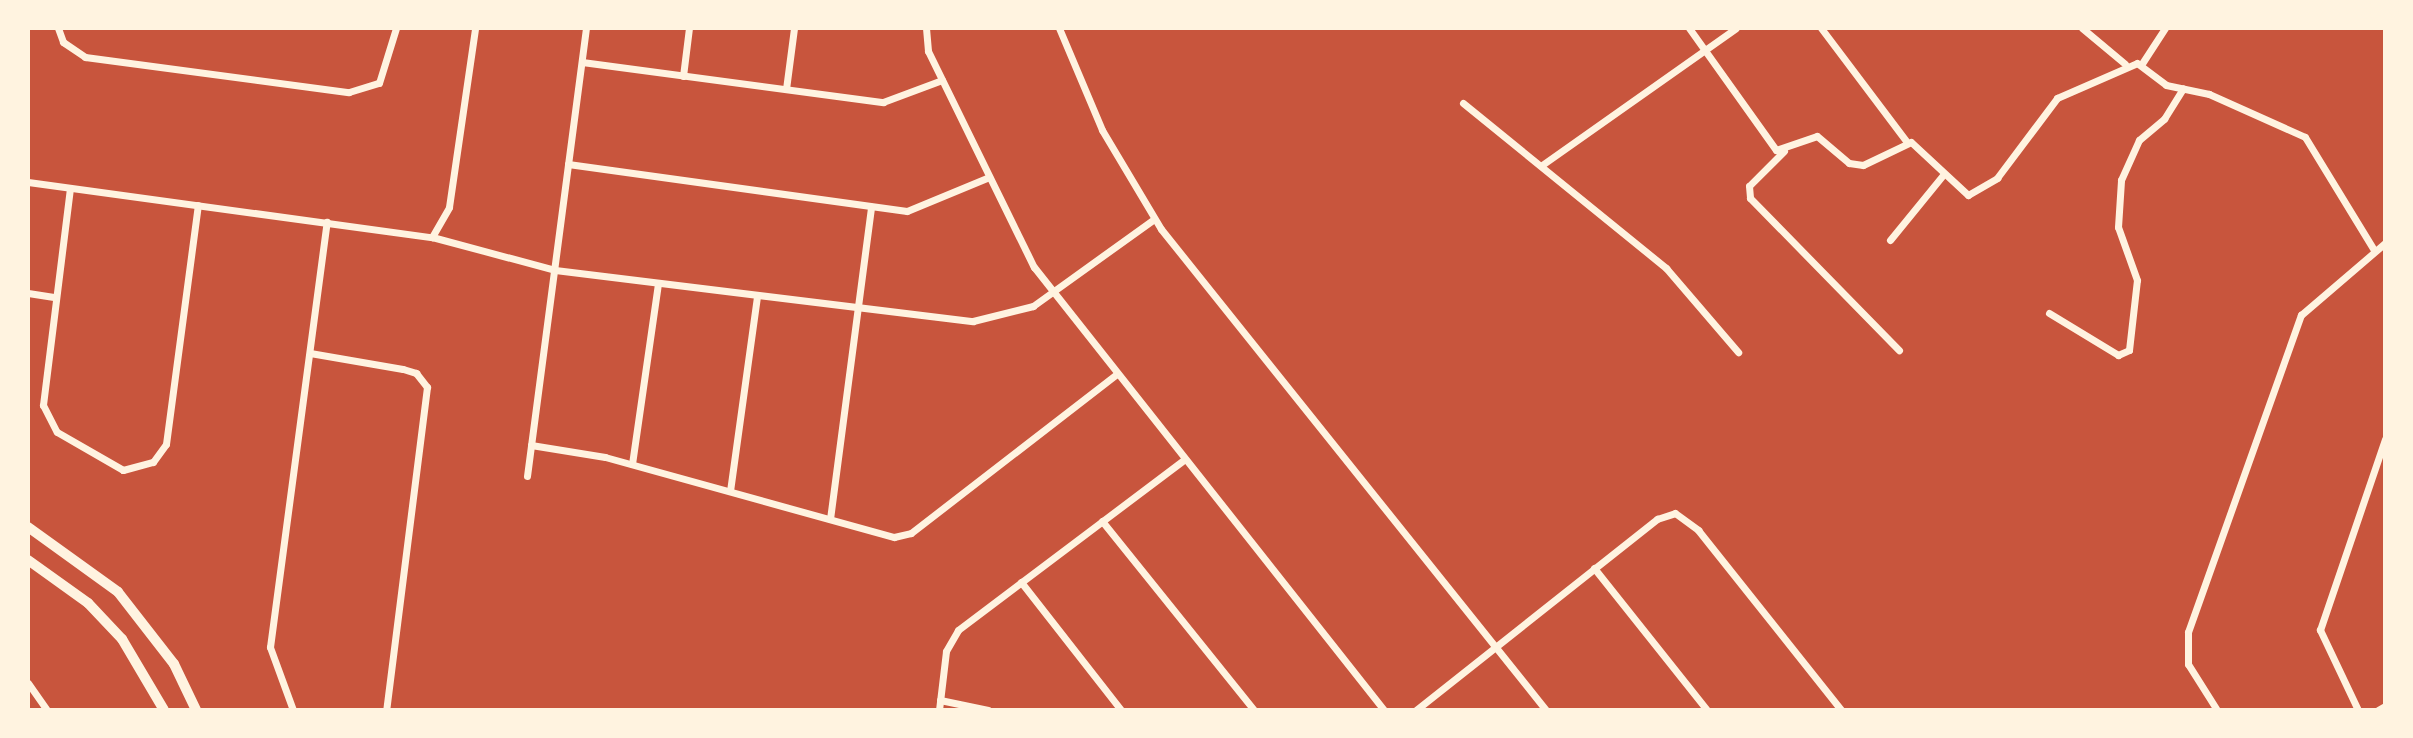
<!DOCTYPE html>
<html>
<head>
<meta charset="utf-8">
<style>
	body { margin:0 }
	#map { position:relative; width:2413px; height:738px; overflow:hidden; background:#c8553d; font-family:Karla,sans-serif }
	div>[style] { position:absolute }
	.minor>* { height:7px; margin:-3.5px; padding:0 3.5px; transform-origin:3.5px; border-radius:3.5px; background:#fff3e0 }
	.tertiary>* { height:10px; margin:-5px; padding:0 5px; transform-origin:5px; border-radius:5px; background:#fff3e0 }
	span { translate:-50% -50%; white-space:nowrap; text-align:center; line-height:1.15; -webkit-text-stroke:5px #fff3e0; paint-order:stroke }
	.frame { position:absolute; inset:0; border:30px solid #fff3e0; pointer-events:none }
</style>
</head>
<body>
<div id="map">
	<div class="minor">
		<div style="left:58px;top:28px;width:15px;rotate:70deg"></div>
		<div style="left:63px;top:42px;width:27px;rotate:34deg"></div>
		<div style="left:85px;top:57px;width:266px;rotate:7.6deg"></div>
		<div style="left:349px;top:92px;width:31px;rotate:-17deg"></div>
		<div style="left:379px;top:83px;width:58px;rotate:-72.8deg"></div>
		<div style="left:926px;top:28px;width:23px;rotate:85deg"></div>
		<div style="left:928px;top:51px;width:241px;rotate:63.9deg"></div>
		<div style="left:1034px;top:267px;width:565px;rotate:51.69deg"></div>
		<div style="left:1059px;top:28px;width:111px;rotate:67.1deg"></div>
		<div style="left:1102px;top:130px;width:115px;rotate:59.2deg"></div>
		<div style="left:1161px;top:229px;width:616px;rotate:51.33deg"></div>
		<div style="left:1689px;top:28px;width:150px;rotate:54.5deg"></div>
		<div style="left:1776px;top:150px;width:43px;rotate:-18.9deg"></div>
		<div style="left:1817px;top:136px;width:42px;rotate:40.2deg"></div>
		<div style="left:1849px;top:163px;width:14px;rotate:8deg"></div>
		<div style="left:1863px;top:165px;width:53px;rotate:-25.6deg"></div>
		<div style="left:1911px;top:142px;width:78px;rotate:42.9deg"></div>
		<div style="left:1968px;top:195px;width:34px;rotate:-30deg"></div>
		<div style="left:1997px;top:178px;width:100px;rotate:-53.1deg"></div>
		<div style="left:2057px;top:98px;width:87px;rotate:-23.6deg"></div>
		<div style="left:2137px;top:63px;width:36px;rotate:37deg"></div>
		<div style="left:2166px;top:85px;width:44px;rotate:11.8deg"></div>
		<div style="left:2209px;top:94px;width:105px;rotate:24.1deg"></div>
		<div style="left:2305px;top:137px;width:132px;rotate:58.6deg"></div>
		<div style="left:1821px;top:28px;width:141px;rotate:53deg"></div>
		<div style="left:2082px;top:28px;width:56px;rotate:39.9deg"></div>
		<div style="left:582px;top:62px;width:304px;rotate:7.6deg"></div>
		<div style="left:883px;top:102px;width:63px;rotate:-20.4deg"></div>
		<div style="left:2141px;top:65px;width:44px;rotate:-57deg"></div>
		<div style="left:683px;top:76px;width:48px;rotate:-82.9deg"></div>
		<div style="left:786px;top:89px;width:62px;rotate:-82.5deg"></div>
		<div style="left:1463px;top:103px;width:262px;rotate:39.1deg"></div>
		<div style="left:1666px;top:268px;width:111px;rotate:49.4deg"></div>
		<div style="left:1784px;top:151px;width:49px;rotate:135deg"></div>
		<div style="left:1749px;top:186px;width:12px;rotate:85deg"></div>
		<div style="left:1750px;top:198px;width:213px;rotate:45.6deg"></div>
		<div style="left:568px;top:164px;width:342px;rotate:7.9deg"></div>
		<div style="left:907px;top:211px;width:89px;rotate:-22.5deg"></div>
		<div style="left:1542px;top:165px;width:237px;rotate:-35.2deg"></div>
		<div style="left:28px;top:182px;width:408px;rotate:7.8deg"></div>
		<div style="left:432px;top:237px;width:34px;rotate:-60deg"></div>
		<div style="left:449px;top:207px;width:181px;rotate:-81.7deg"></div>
		<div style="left:70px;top:188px;width:219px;rotate:97.1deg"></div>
		<div style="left:43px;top:405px;width:30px;rotate:63deg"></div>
		<div style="left:57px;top:432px;width:76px;rotate:29.9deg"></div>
		<div style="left:123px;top:470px;width:31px;rotate:-15deg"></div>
		<div style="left:153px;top:462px;width:22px;rotate:-54deg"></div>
		<div style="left:166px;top:444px;width:241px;rotate:-82.4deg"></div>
		<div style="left:432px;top:237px;width:127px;rotate:15deg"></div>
		<div style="left:555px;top:270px;width:421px;rotate:7deg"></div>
		<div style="left:973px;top:321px;width:62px;rotate:-14deg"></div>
		<div style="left:1033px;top:306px;width:149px;rotate:-35.7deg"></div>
		<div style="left:1890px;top:240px;width:84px;rotate:-50.8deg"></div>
		<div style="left:28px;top:293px;width:26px;rotate:9deg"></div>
		<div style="left:2049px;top:313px;width:81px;rotate:31.3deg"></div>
		<div style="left:2118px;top:355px;width:12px;rotate:-24deg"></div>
		<div style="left:2129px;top:350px;width:70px;rotate:-83.5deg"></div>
		<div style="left:2137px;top:280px;width:56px;rotate:-109.7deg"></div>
		<div style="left:2118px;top:227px;width:47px;rotate:-86.3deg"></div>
		<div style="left:2121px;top:180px;width:44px;rotate:-65.8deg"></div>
		<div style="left:2139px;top:140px;width:33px;rotate:-40deg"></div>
		<div style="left:2164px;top:119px;width:36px;rotate:-58deg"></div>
		<div style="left:310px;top:353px;width:94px;rotate:9.8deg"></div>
		<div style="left:403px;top:369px;width:14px;rotate:17deg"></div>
		<div style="left:416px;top:373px;width:18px;rotate:52deg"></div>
		<div style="left:427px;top:387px;width:326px;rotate:97.2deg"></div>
		<div style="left:531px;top:445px;width:75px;rotate:9.2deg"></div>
		<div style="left:605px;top:457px;width:300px;rotate:15.5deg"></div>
		<div style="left:894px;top:537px;width:17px;rotate:-13deg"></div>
		<div style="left:911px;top:533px;width:260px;rotate:-37.7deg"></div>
		<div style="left:632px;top:464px;width:182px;rotate:-81.8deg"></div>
		<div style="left:527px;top:476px;width:452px;rotate:-82.5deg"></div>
		<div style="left:730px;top:491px;width:197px;rotate:-82.1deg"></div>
		<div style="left:830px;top:519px;width:315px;rotate:-82.5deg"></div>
		<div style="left:1102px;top:521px;width:243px;rotate:51.2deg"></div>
		<div style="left:1594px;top:568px;width:181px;rotate:51.5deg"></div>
		<div style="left:1021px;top:582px;width:162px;rotate:52deg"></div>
		<div style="left:28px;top:683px;width:33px;rotate:55deg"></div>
		<div style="left:940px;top:700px;width:49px;rotate:11.8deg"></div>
		<div style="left:293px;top:710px;width:67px;rotate:-110.1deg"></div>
		<div style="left:270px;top:647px;width:429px;rotate:-82.4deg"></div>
		<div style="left:939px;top:710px;width:59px;rotate:-83.2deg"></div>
		<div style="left:946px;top:651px;width:24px;rotate:-60deg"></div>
		<div style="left:958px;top:630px;width:284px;rotate:-37deg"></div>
		<div style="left:1416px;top:710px;width:308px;rotate:-38.4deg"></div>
		<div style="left:1657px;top:519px;width:19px;rotate:-18deg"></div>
		<div style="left:1675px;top:513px;width:29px;rotate:36deg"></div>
		<div style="left:1698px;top:530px;width:230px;rotate:51.5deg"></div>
		<div style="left:2217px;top:710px;width:54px;rotate:-122.2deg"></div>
		<div style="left:2188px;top:664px;width:32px;rotate:-90deg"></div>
		<div style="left:2188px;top:632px;width:337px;rotate:-70.4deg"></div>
		<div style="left:2301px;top:315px;width:111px;rotate:-40.6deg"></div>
		<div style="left:2358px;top:710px;width:89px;rotate:-115.4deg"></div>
		<div style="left:2320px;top:630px;width:202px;rotate:-71.2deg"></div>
		<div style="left:2378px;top:710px;width:8px;rotate:-30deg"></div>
	</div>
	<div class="tertiary">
		<div style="left:28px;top:527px;width:111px;rotate:35.8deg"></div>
		<div style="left:118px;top:592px;width:91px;rotate:52.1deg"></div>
		<div style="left:174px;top:664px;width:51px;rotate:64.4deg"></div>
		<div style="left:28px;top:560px;width:74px;rotate:35.6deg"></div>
		<div style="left:88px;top:603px;width:50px;rotate:46.6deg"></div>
		<div style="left:122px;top:639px;width:82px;rotate:59.4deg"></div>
	</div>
	<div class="frame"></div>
</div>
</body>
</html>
